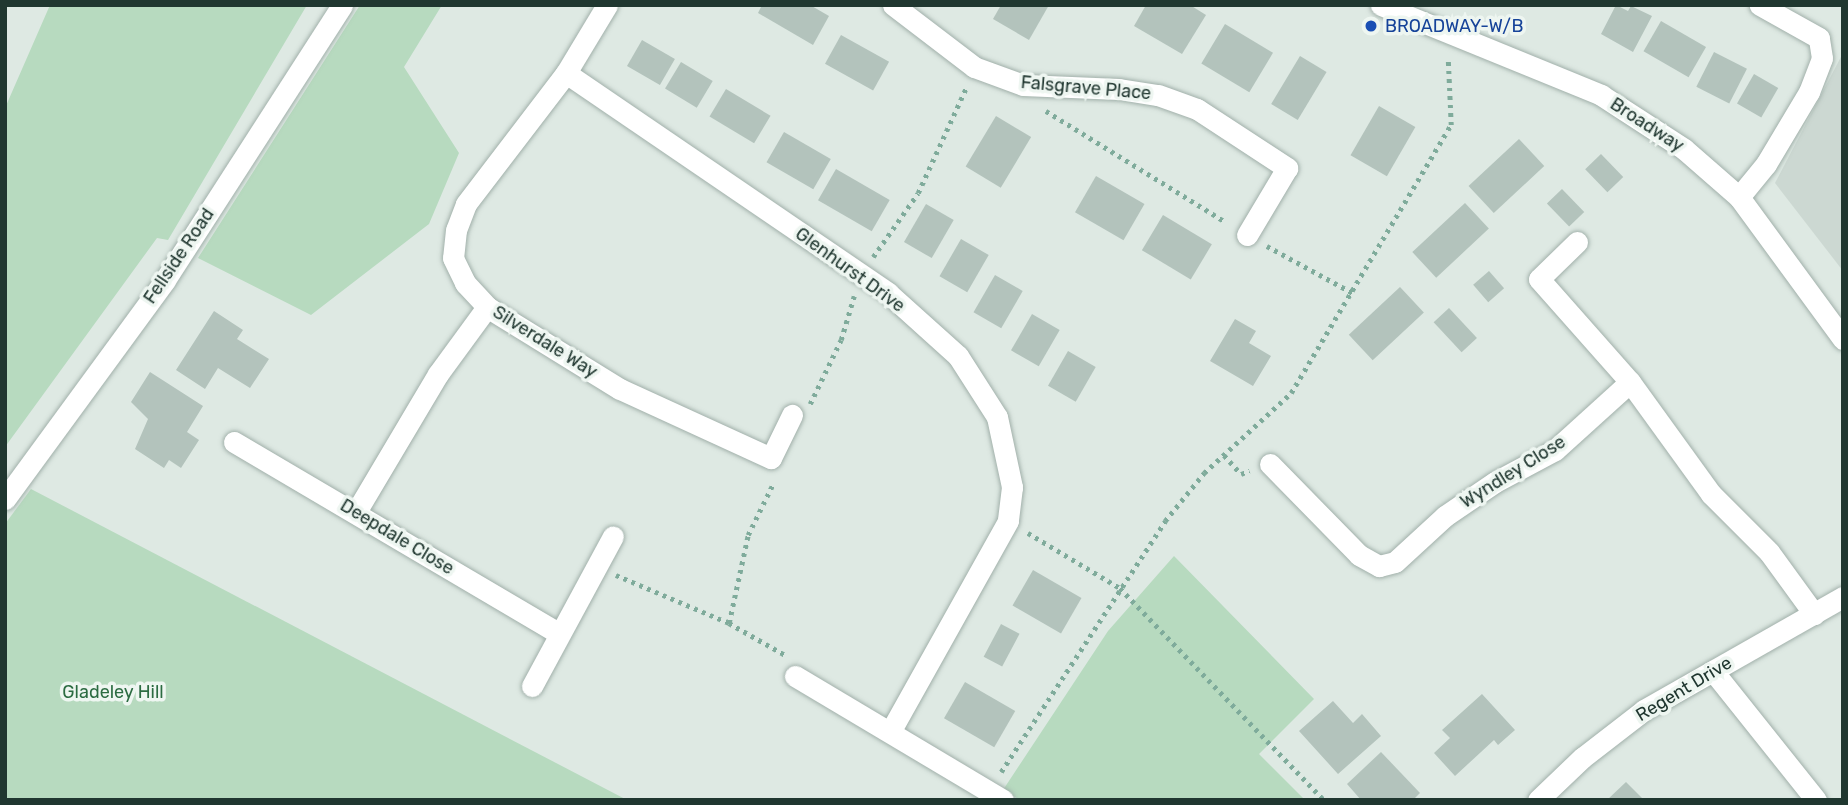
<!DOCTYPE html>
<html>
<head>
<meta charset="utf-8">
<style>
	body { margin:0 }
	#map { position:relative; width:1848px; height:805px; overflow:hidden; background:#dee9e3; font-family:Rubik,sans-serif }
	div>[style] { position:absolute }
	.built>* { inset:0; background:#ccd8d2 }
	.green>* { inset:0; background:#b7dabf }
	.building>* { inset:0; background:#b3c3bc; transform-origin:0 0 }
	.path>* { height:4.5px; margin-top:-2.25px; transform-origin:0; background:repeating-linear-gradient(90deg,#7fab9b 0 3.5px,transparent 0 8.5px) }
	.roads { filter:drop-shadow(0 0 2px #a1b0aa) drop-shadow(0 0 2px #a1b0aa) }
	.minor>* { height:21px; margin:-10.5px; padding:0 10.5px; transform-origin:10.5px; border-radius:10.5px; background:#fff }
	.dots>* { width:19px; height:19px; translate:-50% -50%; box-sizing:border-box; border:4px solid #eef6f1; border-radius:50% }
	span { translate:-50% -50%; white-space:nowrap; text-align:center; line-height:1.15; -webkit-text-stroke:7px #eef6f1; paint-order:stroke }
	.transit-label { font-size:18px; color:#164399 }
	.left { translate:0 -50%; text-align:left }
	.street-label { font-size:18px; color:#203730 }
	.park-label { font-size:18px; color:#2c6c42 }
	.frame { position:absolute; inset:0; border:7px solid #203730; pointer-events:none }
</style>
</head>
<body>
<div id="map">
	<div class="built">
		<div style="clip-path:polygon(1843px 53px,1843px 271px,1775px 183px)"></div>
	</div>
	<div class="green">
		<div style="clip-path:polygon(50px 5px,307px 5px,168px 240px,157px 238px,5px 447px,5px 108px)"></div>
		<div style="clip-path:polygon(360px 5px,442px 5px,404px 67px,459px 153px,429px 224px,311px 315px,198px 258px)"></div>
		<div style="clip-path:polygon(31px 489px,627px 800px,5px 800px,5px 524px)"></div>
		<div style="clip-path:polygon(1174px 556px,1314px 699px,1259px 754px,1305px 800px,1020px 800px,1003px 790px,1108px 631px)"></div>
	</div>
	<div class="building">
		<div style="clip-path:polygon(762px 5px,810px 5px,829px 16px,813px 45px,758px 13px)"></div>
		<div style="clip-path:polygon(1001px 5px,1049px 5px,1029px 40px,993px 19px)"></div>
		<div style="clip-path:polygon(1146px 5px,1190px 5px,1206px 15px,1182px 54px,1134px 26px)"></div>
		<div style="clip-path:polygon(1616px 5px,1628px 11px,1631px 6px,1652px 16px,1633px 52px,1601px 34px)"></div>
		<div style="left:1661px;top:21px;width:52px;height:35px;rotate:30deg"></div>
		<div style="left:1225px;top:24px;width:56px;height:46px;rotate:31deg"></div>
		<div style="left:841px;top:35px;width:55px;height:33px;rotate:29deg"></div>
		<div style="left:642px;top:40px;width:38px;height:30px;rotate:30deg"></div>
		<div style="left:1714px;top:52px;width:37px;height:39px;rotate:27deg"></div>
		<div style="left:1300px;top:56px;width:31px;height:56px;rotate:31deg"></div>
		<div style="left:681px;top:62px;width:37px;height:31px;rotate:31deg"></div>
		<div style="left:1754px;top:74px;width:28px;height:34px;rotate:30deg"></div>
		<div style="left:726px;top:89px;width:52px;height:32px;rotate:31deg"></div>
		<div style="left:1379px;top:106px;width:42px;height:57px;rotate:30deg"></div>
		<div style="left:996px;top:116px;width:41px;height:59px;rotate:31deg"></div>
		<div style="left:784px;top:132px;width:54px;height:35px;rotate:30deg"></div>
		<div style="left:1519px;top:139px;width:37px;height:69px;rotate:47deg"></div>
		<div style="left:1601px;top:154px;width:32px;height:22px;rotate:46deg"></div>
		<div style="left:836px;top:169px;width:62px;height:36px;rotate:30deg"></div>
		<div style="left:1096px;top:176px;width:56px;height:42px;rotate:30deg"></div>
		<div style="left:1562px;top:189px;width:32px;height:21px;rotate:46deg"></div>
		<div style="left:1465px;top:203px;width:35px;height:72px;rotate:47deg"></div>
		<div style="left:926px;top:204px;width:32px;height:44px;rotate:30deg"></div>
		<div style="left:1163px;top:215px;width:57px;height:41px;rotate:31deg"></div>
		<div style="left:961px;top:239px;width:32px;height:43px;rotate:30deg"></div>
		<div style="left:1489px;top:271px;width:23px;height:21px;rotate:49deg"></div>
		<div style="left:995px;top:275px;width:32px;height:43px;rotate:30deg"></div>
		<div style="left:1400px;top:287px;width:35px;height:70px;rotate:47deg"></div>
		<div style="left:1449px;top:308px;width:41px;height:21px;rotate:47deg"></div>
		<div style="clip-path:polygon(214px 311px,243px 330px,237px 339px,269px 359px,250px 388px,218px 368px,205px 389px,176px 370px)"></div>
		<div style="left:1032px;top:314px;width:32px;height:42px;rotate:30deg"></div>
		<div style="clip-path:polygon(1235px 319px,1256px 331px,1249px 343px,1271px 356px,1253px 386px,1210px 361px)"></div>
		<div style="left:1068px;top:351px;width:32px;height:40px;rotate:30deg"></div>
		<div style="clip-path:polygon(150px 372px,203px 406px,187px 432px,199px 440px,181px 468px,169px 460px,164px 468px,135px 449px,148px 419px,131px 402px)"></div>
		<div style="left:1033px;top:570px;width:56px;height:41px;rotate:30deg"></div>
		<div style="left:1001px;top:624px;width:21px;height:37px;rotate:28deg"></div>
		<div style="left:965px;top:682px;width:58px;height:42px;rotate:30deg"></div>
		<div style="clip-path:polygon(1482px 694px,1515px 730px,1498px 745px,1494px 740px,1455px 776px,1434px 753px,1450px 738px,1442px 730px)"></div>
		<div style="clip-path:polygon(1333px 701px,1353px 723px,1362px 714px,1381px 736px,1338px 774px,1299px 731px)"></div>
		<div style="clip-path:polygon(1381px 752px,1420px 793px,1413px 800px,1361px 800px,1347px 784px)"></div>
		<div style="clip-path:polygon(1626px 782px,1644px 800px,1607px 800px)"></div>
	</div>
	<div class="path">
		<div style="left:1046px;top:111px;width:211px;rotate:31.7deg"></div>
		<div style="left:1267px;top:246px;width:98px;rotate:28.7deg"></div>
		<div style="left:873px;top:257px;width:78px;rotate:-54.9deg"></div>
		<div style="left:918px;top:193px;width:115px;rotate:-65.4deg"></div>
		<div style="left:810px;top:404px;width:71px;rotate:-64.2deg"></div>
		<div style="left:841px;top:340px;width:46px;rotate:-73.5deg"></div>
		<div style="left:1224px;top:455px;width:25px;rotate:48deg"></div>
		<div style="left:1241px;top:474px;width:9px;rotate:-21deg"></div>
		<div style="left:1028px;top:533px;width:107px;rotate:30.9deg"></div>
		<div style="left:1120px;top:588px;width:294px;rotate:46.1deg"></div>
		<div style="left:616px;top:575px;width:123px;rotate:23deg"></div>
		<div style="left:729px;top:623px;width:64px;rotate:29.7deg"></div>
		<div style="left:729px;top:623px;width:90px;rotate:-77.8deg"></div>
		<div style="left:748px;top:535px;width:59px;rotate:-63.9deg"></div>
		<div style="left:1001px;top:772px;width:300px;rotate:-56.8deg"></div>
		<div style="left:1165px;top:521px;width:62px;rotate:-50.9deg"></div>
		<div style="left:1204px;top:473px;width:118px;rotate:-42.6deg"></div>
		<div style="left:1291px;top:393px;width:312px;rotate:-59.2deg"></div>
		<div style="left:1451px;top:125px;width:67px;rotate:-92.6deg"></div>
	</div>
	<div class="roads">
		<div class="minor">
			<div style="left:607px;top:5px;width:79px;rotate:121.1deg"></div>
			<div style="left:566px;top:73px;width:165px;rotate:127.4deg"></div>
			<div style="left:466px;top:204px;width:28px;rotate:111deg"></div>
			<div style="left:456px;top:230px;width:28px;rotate:96deg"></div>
			<div style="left:453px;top:258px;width:28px;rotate:64deg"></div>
			<div style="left:465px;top:283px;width:33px;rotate:47deg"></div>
			<div style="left:487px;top:307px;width:156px;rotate:31.7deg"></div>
			<div style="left:620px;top:389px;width:166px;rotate:24.6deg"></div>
			<div style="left:771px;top:458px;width:48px;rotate:-64deg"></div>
			<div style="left:893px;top:5px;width:102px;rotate:37.4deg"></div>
			<div style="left:974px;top:67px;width:52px;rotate:20.2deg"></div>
			<div style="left:1023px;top:85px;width:96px;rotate:2.4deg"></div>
			<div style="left:1119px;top:89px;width:39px;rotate:9deg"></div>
			<div style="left:1158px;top:95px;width:41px;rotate:19.7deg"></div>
			<div style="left:1197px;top:109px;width:108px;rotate:33.2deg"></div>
			<div style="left:1287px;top:168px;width:78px;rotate:120.8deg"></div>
			<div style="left:1381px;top:5px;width:238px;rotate:22.2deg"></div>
			<div style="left:1601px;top:95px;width:99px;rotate:33deg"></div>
			<div style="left:1684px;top:149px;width:73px;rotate:41.1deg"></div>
			<div style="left:1739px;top:197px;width:176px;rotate:53.8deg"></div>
			<div style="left:566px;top:73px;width:390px;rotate:34.3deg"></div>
			<div style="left:888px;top:293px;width:94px;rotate:42deg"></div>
			<div style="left:958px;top:356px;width:72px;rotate:57.4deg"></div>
			<div style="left:997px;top:417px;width:72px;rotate:77.9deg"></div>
			<div style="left:1012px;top:487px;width:34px;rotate:97deg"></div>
			<div style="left:1008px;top:521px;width:240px;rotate:119.2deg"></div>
			<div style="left:1739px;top:197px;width:43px;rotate:-50.7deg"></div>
			<div style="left:1766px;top:164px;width:84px;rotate:-59.2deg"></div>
			<div style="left:1809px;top:92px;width:36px;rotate:-69deg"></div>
			<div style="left:1822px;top:58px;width:20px;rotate:-99deg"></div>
			<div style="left:1819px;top:38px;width:68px;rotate:-150.8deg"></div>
			<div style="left:1577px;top:242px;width:53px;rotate:135.8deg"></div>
			<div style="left:1539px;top:279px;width:137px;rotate:48.5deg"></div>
			<div style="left:1630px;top:382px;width:138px;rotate:54.1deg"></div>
			<div style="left:1711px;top:494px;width:82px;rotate:45deg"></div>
			<div style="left:1769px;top:552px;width:77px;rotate:54deg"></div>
			<div style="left:234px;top:442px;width:376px;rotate:30.5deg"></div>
			<div style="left:1270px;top:464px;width:127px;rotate:45.6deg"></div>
			<div style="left:1359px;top:555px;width:23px;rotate:29deg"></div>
			<div style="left:1379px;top:566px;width:16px;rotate:-14deg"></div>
			<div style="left:1395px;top:562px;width:68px;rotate:-42.6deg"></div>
			<div style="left:1445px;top:516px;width:60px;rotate:-34.2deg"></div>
			<div style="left:1495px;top:482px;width:68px;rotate:-28.1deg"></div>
			<div style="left:1555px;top:450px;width:101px;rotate:-42.2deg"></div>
			<div style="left:5px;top:499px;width:271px;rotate:-53.8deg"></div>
			<div style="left:165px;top:280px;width:327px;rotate:-57.2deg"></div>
			<div style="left:356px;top:512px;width:161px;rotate:-59.3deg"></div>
			<div style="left:438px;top:374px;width:83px;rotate:-53.8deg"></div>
			<div style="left:1713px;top:671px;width:165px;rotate:51.4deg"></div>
			<div style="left:795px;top:676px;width:242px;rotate:30.8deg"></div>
			<div style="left:532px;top:686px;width:170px;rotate:-61.6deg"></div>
			<div style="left:1538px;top:800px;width:61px;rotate:-43.7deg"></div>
			<div style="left:1582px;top:758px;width:78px;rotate:-37.7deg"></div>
			<div style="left:1644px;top:710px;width:229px;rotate:-29.6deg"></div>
		</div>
	</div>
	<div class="dots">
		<div style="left:1371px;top:26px;background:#1a4fb4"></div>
	</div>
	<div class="transit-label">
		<span class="left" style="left:1385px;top:26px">BROADWAY-W/B</span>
	</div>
	<div class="street-label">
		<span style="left:1086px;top:88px;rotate:5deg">Falsgrave Place</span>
		<span style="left:1647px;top:125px;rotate:33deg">Broadway</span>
		<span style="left:179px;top:256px;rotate:-56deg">Fellside Road</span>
		<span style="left:850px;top:270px;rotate:36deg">Glenhurst Drive</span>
		<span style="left:545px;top:342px;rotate:32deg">Silverdale Way</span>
		<span style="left:1513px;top:472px;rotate:-32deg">Wyndley Close</span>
		<span style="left:397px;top:537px;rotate:31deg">Deepdale Close</span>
		<span style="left:1684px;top:689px;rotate:-31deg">Regent Drive</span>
	</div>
	<div class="park-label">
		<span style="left:113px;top:692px">Gladeley Hill</span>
	</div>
	<div class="frame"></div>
</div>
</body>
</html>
